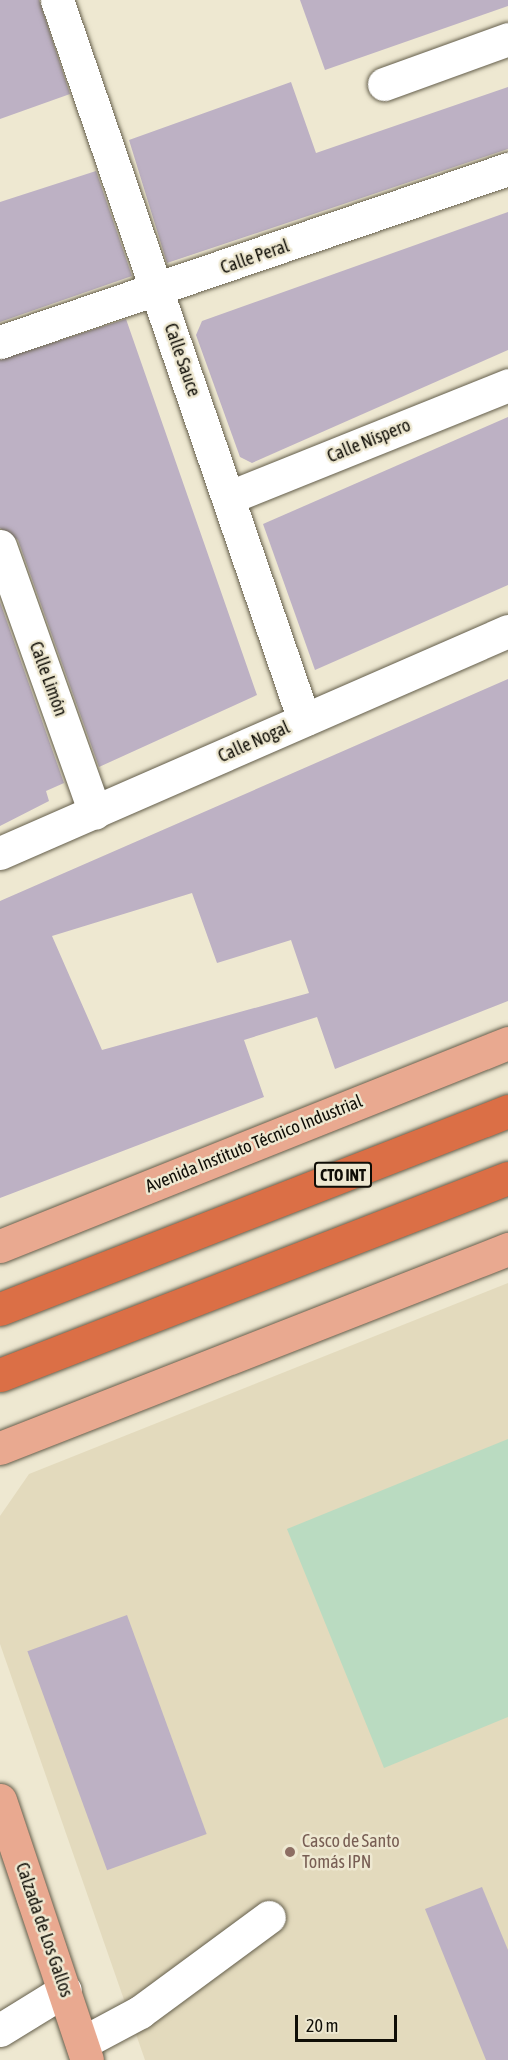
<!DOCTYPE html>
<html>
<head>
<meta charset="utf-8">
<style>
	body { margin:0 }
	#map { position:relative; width:508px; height:2060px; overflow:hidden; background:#eee8d1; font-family:"Asap Condensed",sans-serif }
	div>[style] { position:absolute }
	.built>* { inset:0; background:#e3dabd }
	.green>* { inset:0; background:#badbc1 }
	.building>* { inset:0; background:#bdb1c4; transform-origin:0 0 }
	.roads { filter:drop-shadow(0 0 2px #645e4b) drop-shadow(0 0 2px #645e4b) }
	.minor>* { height:33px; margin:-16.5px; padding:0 16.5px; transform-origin:16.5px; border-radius:16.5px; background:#fff }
	.major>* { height:33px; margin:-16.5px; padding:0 16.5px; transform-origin:16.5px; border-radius:16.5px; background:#e9a990 }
	.highway>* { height:33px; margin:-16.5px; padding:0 16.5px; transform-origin:16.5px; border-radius:16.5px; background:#db6f46 }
	.dots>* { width:16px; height:16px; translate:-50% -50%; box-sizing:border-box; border:3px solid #eee8d1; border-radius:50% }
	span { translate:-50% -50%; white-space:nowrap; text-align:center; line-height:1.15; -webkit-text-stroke:5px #eee8d1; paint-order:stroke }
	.shield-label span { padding:2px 4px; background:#eee8d1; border:2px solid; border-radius:4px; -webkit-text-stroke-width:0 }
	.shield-label { font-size:16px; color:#0f0d06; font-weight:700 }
	.street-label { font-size:18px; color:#0f0d06 }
	.education-label { font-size:18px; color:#785e54 }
	.left { translate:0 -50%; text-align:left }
	.scale { position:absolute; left:295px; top:2015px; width:102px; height:27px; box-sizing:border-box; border:3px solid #0f0d06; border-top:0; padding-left:8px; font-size:18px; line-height:21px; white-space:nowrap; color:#0f0d06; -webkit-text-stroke:4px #eee8d1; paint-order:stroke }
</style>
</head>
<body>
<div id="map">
	<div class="built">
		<div style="clip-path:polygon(508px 1283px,508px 2060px,145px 2060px,0 1644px,0 1516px,29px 1474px)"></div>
	</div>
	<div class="green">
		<div style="clip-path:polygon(508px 1439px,508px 1717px,384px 1768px,287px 1529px)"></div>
	</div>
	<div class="building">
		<div style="clip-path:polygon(0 0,39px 0,70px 94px,0 119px)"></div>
		<div style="clip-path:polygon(300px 0,508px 0,508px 6px,325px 70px)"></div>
		<div style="clip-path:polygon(291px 82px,316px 153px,508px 87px,508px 149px,167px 263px,129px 140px)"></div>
		<div style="clip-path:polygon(96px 171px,132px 276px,0 322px,0 202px)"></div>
		<div style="clip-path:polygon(508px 212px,508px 350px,252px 463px,240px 457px,196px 335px,202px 321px)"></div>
		<div style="clip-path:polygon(126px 319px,257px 695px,99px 767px,18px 540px,0 528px,0 360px)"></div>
		<div style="clip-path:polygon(508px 417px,508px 585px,315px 670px,263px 524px)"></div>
		<div style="clip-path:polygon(0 602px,64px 783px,46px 791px,49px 801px,0 826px)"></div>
		<div style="clip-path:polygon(evenodd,508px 679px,508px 1001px,335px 1069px,317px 1017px,244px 1040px,264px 1097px,0 1198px,0 901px,508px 679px,192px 893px,217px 963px,291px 940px,309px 993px,102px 1050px,52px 936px,192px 893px)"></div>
		<div style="left:127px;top:1615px;width:233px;height:106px;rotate:70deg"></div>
		<div style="clip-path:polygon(482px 1887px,508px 1950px,508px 2060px,486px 2060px,425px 1909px)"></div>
	</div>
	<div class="roads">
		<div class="minor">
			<div style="left:57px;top:0;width:761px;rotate:71.07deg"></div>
			<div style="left:384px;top:84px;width:132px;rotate:-19.9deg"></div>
			<div style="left:0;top:342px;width:537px;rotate:-18.81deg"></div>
			<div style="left:230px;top:497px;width:300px;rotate:-21.9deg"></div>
			<div style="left:0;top:546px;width:283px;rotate:70.4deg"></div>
			<div style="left:0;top:853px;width:554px;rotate:-23.61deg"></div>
			<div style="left:0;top:2030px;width:76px;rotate:-31.6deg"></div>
			<div style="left:82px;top:2043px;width:66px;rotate:-28.1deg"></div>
			<div style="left:140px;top:2012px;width:160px;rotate:-36.4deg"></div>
		</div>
		<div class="major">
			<div style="left:0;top:1246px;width:547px;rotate:-21.78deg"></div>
			<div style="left:0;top:1448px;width:546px;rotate:-21.39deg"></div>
			<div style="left:0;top:1800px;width:274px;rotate:71.5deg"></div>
		</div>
		<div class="highway">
			<div style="left:0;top:1309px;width:545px;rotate:-21.29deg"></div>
			<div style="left:0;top:1375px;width:545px;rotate:-21.2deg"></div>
		</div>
	</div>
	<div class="dots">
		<div style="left:290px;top:1852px;background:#8d6e63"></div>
	</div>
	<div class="shield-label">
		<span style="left:343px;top:1175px">CTO INT</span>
	</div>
	<div class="street-label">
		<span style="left:255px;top:257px;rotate:-19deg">Calle Peral</span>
		<span style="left:182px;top:360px;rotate:71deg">Calle Sauce</span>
		<span style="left:369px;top:441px;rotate:-22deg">Calle Níspero</span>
		<span style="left:48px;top:679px;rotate:70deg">Calle Limón</span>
		<span style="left:254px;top:742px;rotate:-24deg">Calle Nogal</span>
		<span style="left:254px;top:1144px;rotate:-22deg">Avenida Instituto Técnico Industrial</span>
		<span style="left:44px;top:1930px;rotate:71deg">Calzada de Los Gallos</span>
	</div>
	<div class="education-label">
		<span class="left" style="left:302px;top:1852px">Casco de Santo<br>Tomás IPN</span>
	</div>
	<div class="scale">20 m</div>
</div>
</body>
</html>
